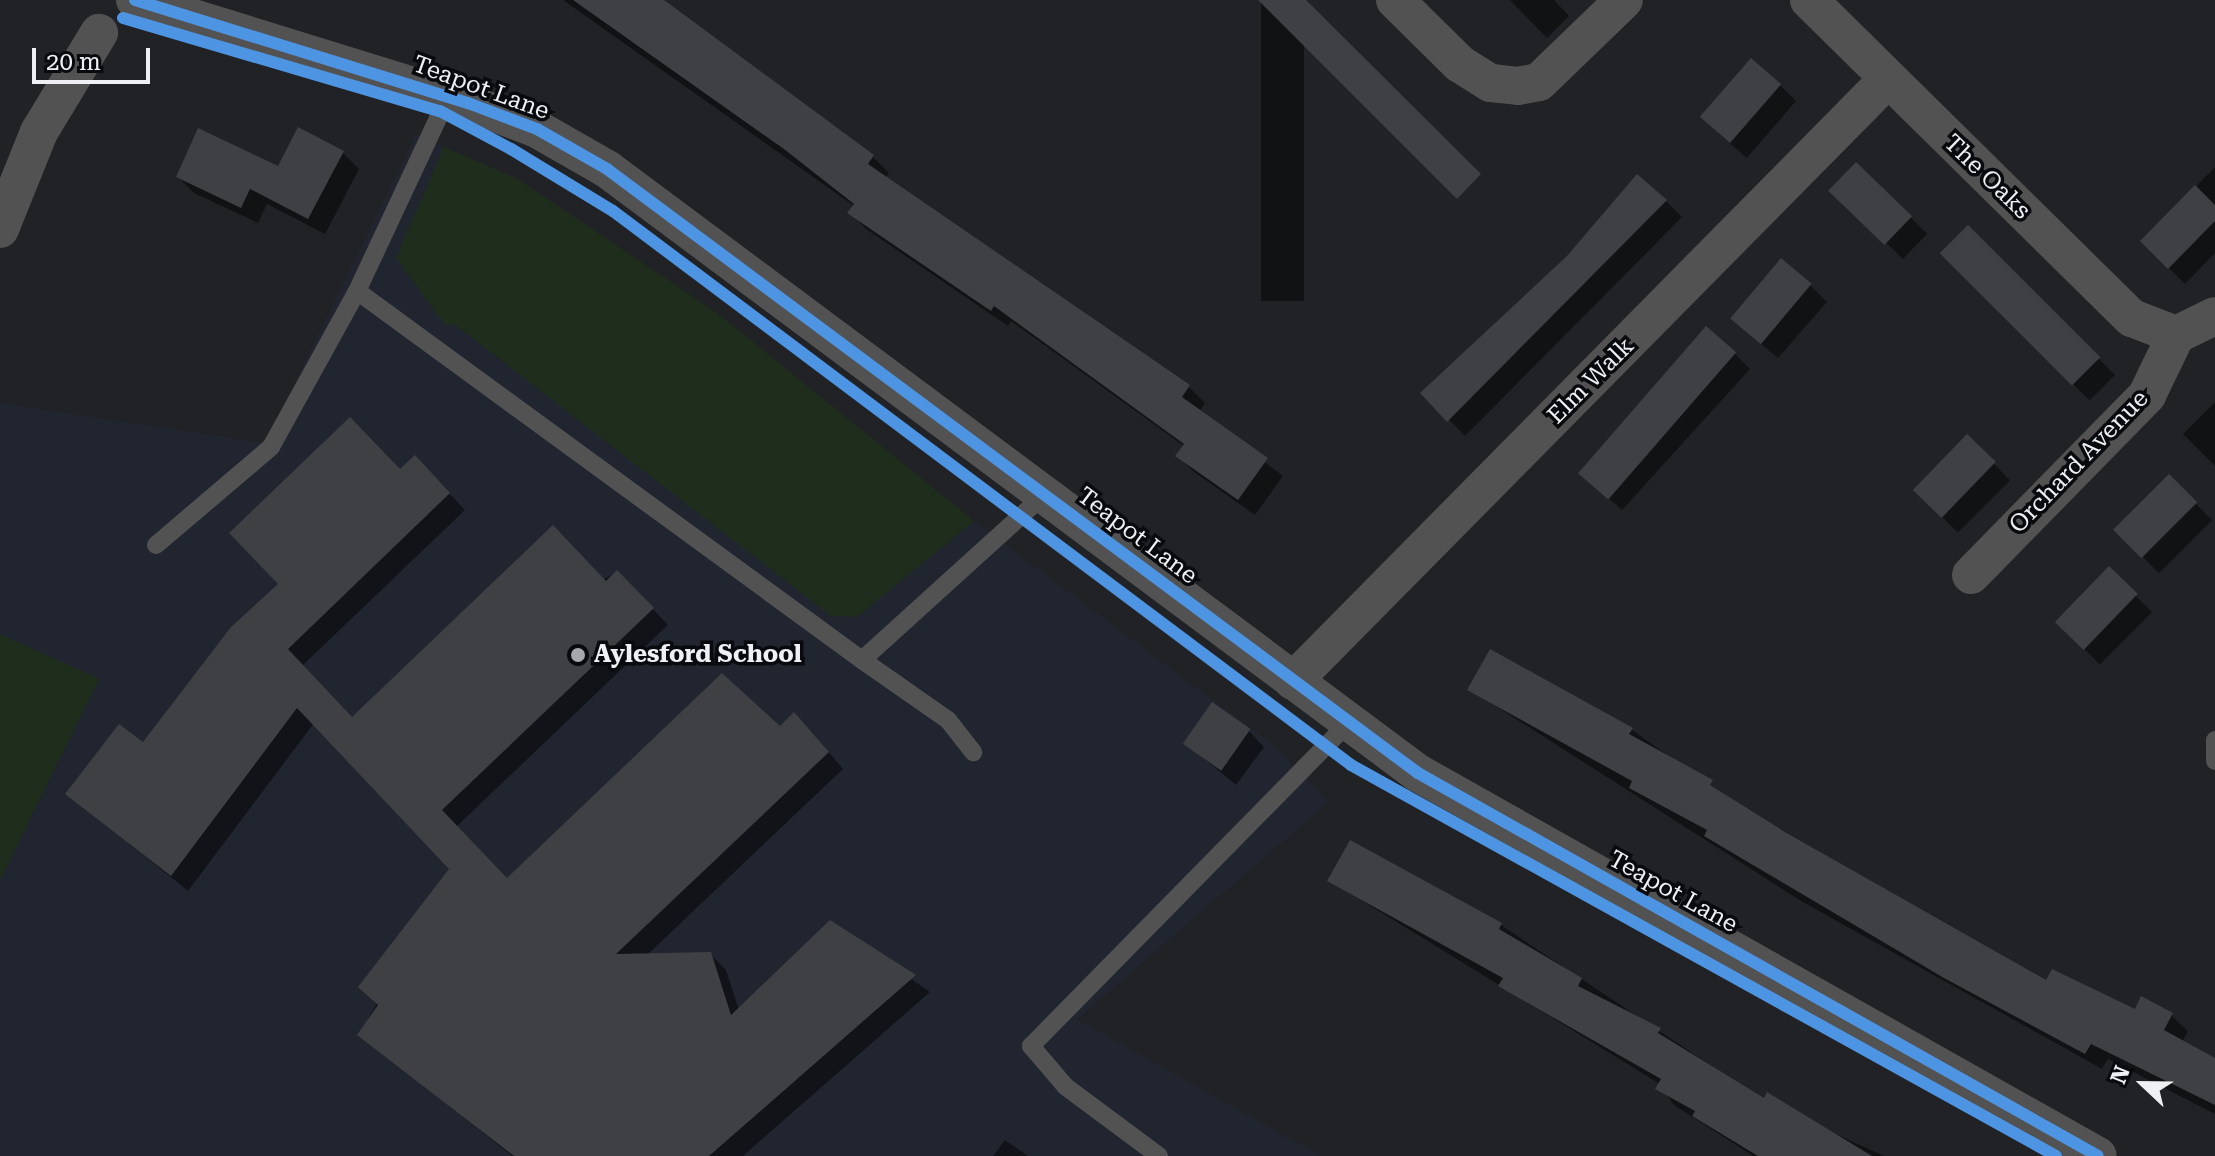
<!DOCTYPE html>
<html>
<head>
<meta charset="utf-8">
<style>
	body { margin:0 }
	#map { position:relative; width:2215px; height:1156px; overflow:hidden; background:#202225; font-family:"Roboto Serif",serif }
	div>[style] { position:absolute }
	.built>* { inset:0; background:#21252f }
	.green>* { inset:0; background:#1e2d1c }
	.shadow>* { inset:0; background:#0007; transform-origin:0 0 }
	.building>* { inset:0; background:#3f4044; transform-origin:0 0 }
	.lane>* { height:18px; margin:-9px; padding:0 9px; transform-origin:9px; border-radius:9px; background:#525252 }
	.street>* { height:38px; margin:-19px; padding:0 19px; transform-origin:19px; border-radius:19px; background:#525252 }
	.cycleway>* { height:12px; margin:-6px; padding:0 6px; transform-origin:6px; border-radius:6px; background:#4d94e3 }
	.dots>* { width:22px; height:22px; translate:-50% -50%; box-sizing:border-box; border:4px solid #090a0d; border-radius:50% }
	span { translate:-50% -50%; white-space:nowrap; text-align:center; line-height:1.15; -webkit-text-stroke:7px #090a0d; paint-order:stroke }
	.street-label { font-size:24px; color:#eef0f4 }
	.poi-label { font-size:24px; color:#eef0f4; font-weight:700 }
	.left { translate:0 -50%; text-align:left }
	.north { position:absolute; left:2103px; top:1044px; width:80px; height:80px; -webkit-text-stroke:6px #090a0d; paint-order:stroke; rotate:292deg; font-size:22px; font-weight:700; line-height:32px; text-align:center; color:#eef0f4 }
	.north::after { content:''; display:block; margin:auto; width:28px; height:36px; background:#eef0f4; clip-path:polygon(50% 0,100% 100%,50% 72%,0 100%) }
	.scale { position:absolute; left:32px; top:48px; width:118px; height:36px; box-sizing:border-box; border:4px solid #eef0f4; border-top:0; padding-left:10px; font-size:24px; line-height:28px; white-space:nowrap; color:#eef0f4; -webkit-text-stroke:6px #090a0d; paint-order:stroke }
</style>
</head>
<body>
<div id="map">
	<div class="built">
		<div style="clip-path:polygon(416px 135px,516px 178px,716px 312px,974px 521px,1277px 748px,1329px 802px,1077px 1019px,1321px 1156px,0 1156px,0 403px,265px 443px)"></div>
	</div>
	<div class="green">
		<div style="clip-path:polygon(444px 147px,516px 178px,716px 312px,974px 521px,857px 617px,831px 616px,454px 324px,445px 325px,396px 258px)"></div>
		<div style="clip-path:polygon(0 634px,99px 679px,0 880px)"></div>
	</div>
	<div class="shadow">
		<div style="clip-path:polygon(563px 0,660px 0,873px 157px,889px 173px,885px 178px,1189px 387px,1205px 403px,1199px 412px,1283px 476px,1255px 515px,1194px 472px,1178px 456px,1184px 446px,1011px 321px,1008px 326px,866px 229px,850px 212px,854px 206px)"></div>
		<div style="left:1261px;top:0;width:43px;height:301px"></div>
		<div style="clip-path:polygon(1510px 0,1554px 0,1569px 16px,1547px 38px)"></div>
		<div style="clip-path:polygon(1780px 85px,1796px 101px,1747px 158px,1718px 133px)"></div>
		<div style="clip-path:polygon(343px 153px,359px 169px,325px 234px,267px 204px,258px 223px,194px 193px,178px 177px,279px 169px)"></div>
		<div style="left:1856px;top:165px;width:99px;height:35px;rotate:44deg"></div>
		<div style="clip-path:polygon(2215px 167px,2215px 253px,2185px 284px,2142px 241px)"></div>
		<div style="clip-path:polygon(1666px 201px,1682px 217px,1465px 436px,1423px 393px)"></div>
		<div style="left:1968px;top:228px;width:208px;height:36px;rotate:45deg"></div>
		<div style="clip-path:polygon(1810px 285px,1827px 302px,1778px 358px,1749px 334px)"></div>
		<div style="clip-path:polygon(1734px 353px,1750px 369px,1622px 510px,1593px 485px)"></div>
		<div style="clip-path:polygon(2215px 402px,2215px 466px,2183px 434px)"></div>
		<div style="left:1967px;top:437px;width:61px;height:74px;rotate:45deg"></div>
		<div style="clip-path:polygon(415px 458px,465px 510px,302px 666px,353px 719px,617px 572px,668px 625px,456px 827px,507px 880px,780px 729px,810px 730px,843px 769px,647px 955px,710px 954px,726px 970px,739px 1010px,830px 923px,930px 992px,743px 1156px,512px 1156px,360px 1034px,451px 869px,314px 723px,188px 891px,68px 794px,144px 745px)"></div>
		<div style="left:2169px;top:477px;width:61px;height:75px;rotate:45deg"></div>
		<div style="left:2109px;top:569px;width:61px;height:74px;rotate:45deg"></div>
		<div style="clip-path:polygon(1469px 689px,1631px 729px,1727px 798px,2047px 983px,2135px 1012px,2171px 1015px,2188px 1031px,2182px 1042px,2215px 1058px,2215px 1114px,2108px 1059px,2102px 1069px,1801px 901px)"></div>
		<div style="clip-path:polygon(1248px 730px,1264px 747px,1236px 785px,1185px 743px)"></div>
		<div style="clip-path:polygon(1330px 881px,1501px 925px,1764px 1101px,1884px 1156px,1753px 1156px,1674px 1105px,1660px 1084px)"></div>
		<div style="clip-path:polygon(1005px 1140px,1028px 1156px,993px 1156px)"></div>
	</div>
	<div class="building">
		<div style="clip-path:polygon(573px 0,664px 0,874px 155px,868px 164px,1190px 385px,1182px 397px,1268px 458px,1238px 500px,1175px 456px,1184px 444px,994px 306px,991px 311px,847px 213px,854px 204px,784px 149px)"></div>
		<div style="clip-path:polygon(1258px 0,1306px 0,1481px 174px,1457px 199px)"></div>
		<div style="left:1751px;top:58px;width:40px;height:78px;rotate:41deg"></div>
		<div style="clip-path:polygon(298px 127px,344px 151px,308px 219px,250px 189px,241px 208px,176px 177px,198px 128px,278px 166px)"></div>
		<div style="left:1856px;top:162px;width:78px;height:40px;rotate:44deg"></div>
		<div style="clip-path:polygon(1637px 174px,1667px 200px,1447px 422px,1420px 393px,1567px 256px)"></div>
		<div style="clip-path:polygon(2195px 185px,2215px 205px,2215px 221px,2168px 269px,2140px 241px)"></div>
		<div style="left:1968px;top:225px;width:187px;height:40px;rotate:45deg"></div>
		<div style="left:1781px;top:258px;width:40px;height:79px;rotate:40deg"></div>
		<div style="left:1706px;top:326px;width:40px;height:195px;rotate:41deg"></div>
		<div style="clip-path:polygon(350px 417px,400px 469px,415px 455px,450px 493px,288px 649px,352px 717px,553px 525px,606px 581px,617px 570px,654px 608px,442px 810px,507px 878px,722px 673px,780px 726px,794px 712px,829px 752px,616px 954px,711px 952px,731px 1015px,830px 920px,916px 975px,709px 1156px,514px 1156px,357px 1035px,378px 1005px,358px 987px,449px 869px,297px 708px,171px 876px,65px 794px,119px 724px,143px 742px,231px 627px,278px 584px,229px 533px)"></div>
		<div style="left:1967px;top:434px;width:40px;height:78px;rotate:44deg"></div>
		<div style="left:2169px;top:474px;width:40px;height:79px;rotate:45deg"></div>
		<div style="left:2109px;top:566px;width:40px;height:78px;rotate:44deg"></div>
		<div style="clip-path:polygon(1490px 649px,1633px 728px,1629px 734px,1713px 780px,1710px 785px,1785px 832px,2046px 980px,2052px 969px,2135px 1009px,2141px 996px,2173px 1013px,2164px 1030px,2215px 1058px,2215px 1105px,2091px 1044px,2085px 1054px,1944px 978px,1704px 836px,1707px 830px,1629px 788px,1632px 781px,1467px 690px)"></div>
		<div style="left:1212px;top:702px;width:47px;height:51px;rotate:35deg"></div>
		<div style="clip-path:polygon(1350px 840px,1502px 923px,1499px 929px,1582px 978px,1578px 986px,1661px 1028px,1658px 1033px,1764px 1098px,1767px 1092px,1872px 1156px,1758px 1156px,1692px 1116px,1695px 1111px,1655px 1089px,1661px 1079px,1498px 986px,1503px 978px,1327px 881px)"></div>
	</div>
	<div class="lane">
		<div style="left:448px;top:97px;width:214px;rotate:115.1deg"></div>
		<div style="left:357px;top:291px;width:625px;rotate:36.16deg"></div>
		<div style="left:862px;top:660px;width:247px;rotate:-42.2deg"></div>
		<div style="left:156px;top:545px;width:151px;rotate:-40.4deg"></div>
		<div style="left:271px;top:447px;width:178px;rotate:-61.1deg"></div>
		<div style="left:862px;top:660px;width:105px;rotate:34.9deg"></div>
		<div style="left:948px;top:720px;width:41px;rotate:52deg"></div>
		<div style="left:2215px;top:740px;width:21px;rotate:90deg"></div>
		<div style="left:1159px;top:1156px;width:116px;rotate:-143.4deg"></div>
		<div style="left:1066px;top:1087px;width:54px;rotate:-130.5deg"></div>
		<div style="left:1031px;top:1046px;width:450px;rotate:-45.5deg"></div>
	</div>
	<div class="street">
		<div style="left:135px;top:0;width:349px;rotate:17.2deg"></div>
		<div style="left:468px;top:103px;width:74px;rotate:20.6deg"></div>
		<div style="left:537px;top:129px;width:81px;rotate:29.7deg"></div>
		<div style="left:607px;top:169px;width:1011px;rotate:36.68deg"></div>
		<div style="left:1418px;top:773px;width:780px;rotate:29.39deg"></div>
		<div style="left:1395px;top:0;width:91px;rotate:44.6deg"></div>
		<div style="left:1460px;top:64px;width:36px;rotate:32deg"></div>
		<div style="left:1491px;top:83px;width:27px;rotate:6deg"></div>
		<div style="left:1518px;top:86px;width:21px;rotate:-11deg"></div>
		<div style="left:1539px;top:82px;width:118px;rotate:-44deg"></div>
		<div style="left:1809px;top:0;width:453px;rotate:44.6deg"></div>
		<div style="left:2132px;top:318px;width:47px;rotate:21.1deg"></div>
		<div style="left:0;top:229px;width:105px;rotate:-68.1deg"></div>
		<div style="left:39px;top:132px;width:116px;rotate:-58.8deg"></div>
		<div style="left:1971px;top:575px;width:252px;rotate:-45.6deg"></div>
		<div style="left:2147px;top:395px;width:67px;rotate:-64.2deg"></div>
		<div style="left:2176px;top:335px;width:43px;rotate:-26deg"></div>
		<div style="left:1293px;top:681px;width:845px;rotate:-45.34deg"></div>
	</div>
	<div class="cycleway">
		<div style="left:135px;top:0;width:349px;rotate:17.2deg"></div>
		<div style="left:468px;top:103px;width:74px;rotate:20.6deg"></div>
		<div style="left:537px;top:129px;width:81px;rotate:29.7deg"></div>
		<div style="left:607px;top:169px;width:1011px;rotate:36.68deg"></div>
		<div style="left:1418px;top:773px;width:780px;rotate:29.39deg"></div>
		<div style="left:123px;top:18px;width:330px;rotate:16.4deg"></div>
		<div style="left:440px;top:111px;width:81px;rotate:28.2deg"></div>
		<div style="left:511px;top:149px;width:119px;rotate:31.3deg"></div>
		<div style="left:613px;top:211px;width:923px;rotate:36.89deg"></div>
		<div style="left:1351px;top:765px;width:806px;rotate:29.01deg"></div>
	</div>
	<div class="dots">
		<div style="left:578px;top:655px;background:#a6a8ac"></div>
	</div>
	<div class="street-label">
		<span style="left:481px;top:88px;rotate:20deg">Teapot Lane</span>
		<span style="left:1987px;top:177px;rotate:44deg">The Oaks</span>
		<span style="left:1591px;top:381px;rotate:-45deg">Elm Walk</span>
		<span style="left:2079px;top:462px;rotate:-46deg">Orchard Avenue</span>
		<span style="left:1137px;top:536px;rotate:37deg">Teapot Lane</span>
		<span style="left:1673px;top:892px;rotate:29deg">Teapot Lane</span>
	</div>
	<div class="poi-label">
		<span class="left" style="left:594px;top:655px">Aylesford School</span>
	</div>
	<div class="north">N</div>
	<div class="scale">20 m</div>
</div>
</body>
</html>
